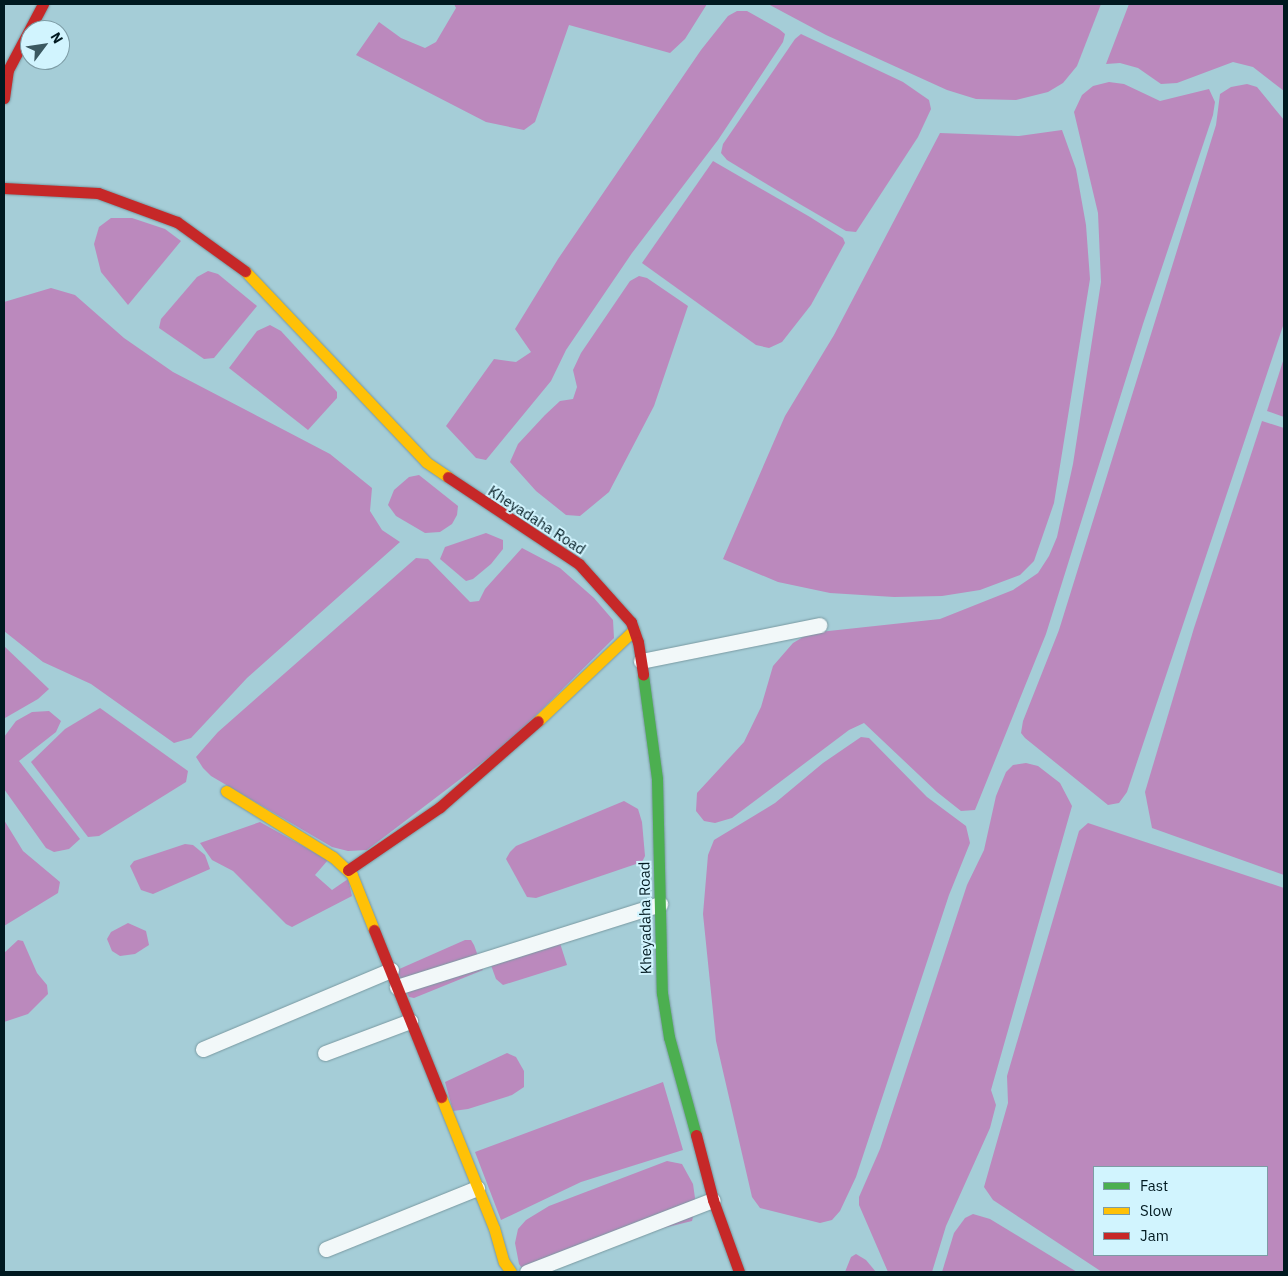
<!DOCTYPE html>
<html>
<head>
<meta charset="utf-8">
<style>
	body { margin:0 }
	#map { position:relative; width:1288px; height:1276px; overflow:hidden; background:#a5cdd7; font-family:"IBM Plex Sans",sans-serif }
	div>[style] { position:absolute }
	.water>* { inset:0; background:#bb89bd }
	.roads { filter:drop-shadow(0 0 1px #7999a1) drop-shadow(0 0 1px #7999a1) }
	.street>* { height:15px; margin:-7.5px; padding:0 7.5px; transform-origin:7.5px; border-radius:7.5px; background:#f2f8f9 }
	.fast>* { height:11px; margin:-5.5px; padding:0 5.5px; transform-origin:5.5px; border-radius:5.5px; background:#4caf50 }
	.slow>* { height:11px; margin:-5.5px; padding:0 5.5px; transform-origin:5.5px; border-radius:5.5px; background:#ffc107 }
	.jam>* { height:11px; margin:-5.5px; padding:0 5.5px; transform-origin:5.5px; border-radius:5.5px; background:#c62828 }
	span { translate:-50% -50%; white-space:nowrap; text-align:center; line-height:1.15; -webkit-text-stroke:4px #d1f4fe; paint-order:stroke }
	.street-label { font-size:15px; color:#001920 }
	.frame { position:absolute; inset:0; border:5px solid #001920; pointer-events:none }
	.legend { position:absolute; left:1093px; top:1166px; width:175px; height:90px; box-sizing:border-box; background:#d1f4fe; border:1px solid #7d9ca5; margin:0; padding:6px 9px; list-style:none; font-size:15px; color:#001920 }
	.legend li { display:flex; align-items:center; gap:10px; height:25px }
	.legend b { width:25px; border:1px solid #7d9ca5 }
	.north { position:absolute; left:20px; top:20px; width:50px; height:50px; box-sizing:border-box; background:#d1f4fe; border:1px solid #7d9ca5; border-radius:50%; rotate:59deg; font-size:14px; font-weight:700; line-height:20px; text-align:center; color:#001920 }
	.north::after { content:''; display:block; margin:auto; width:18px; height:22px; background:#3a5860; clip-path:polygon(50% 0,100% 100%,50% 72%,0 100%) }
</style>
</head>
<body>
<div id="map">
	<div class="water">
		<div style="clip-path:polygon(454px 4px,707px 4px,685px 39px,670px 53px,569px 25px,535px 122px,524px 130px,486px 122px,356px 55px,379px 22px,401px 38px,425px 48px,436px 42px,456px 8px)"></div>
		<div style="clip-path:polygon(768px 4px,1101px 4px,1077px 66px,1063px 83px,1048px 92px,1016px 100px,976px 99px,947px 90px,826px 35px)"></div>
		<div style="clip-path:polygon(1129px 4px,1284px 4px,1284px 91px,1253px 67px,1233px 62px,1177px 83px,1161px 84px,1138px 68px,1120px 63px,1106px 64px)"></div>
		<div style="clip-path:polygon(737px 11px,747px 11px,779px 29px,785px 34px,783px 42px,718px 140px,632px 253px,566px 350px,551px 381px,486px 460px,476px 458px,446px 426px,494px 359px,516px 362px,531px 352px,515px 329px,558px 259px,701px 50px,728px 16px)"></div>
		<div style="clip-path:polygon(801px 34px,903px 82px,929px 100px,931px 109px,918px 137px,856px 232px,846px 231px,798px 203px,727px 160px,721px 153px,723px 144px,795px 39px)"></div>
		<div style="clip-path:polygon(1109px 82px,1124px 84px,1160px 101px,1209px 89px,1215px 102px,1213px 115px,1143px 324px,1046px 634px,975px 810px,961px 811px,937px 792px,864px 723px,849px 730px,732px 818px,715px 823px,704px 821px,696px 811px,697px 793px,744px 742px,761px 707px,773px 666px,793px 643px,810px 633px,940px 619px,1013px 590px,1038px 573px,1049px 556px,1057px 537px,1073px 464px,1101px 282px,1098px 213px,1074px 112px,1082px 95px,1093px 86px)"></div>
		<div style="clip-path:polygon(1247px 84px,1257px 87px,1284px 120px,1284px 323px,1127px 792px,1119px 803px,1108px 805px,1025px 738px,1021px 733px,1023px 721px,1059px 630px,1216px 125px,1220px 94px,1231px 87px)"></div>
		<div style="clip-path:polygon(1062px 130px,1076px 169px,1086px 225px,1090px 279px,1054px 503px,1034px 561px,1020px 575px,980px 590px,942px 596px,894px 597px,830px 593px,778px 582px,723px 559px,785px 416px,834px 335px,940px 133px,1019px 136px)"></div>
		<div style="clip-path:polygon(713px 161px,810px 217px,843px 238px,845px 243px,811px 305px,782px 342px,769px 348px,756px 345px,642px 263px)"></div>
		<div style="clip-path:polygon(111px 218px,132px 218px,165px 229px,181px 241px,128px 305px,101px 272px,94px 244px,99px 227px)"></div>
		<div style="clip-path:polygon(208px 271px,218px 274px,257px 306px,214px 358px,204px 359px,159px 328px,161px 319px,197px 277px)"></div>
		<div style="clip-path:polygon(639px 276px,647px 278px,688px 306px,654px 406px,609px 492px,580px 516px,566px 515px,536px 491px,510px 462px,518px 444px,545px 415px,560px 401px,573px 399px,577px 387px,573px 370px,581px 353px,630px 281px)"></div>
		<div style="clip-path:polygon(51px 288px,75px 295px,124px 338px,173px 372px,330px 454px,372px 488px,370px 511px,382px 530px,400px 542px,247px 678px,191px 738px,174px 743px,91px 684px,43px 662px,4px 631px,4px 302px)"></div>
		<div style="clip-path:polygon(270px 325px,281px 331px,337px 392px,337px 398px,308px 430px,229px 368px,257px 331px)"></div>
		<div style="clip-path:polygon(1284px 358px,1284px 417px,1267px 411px)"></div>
		<div style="clip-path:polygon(1262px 421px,1284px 428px,1284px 875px,1152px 828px,1145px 792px,1194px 628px)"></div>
		<div style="clip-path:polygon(419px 475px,458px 506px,457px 515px,452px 524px,440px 532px,425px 533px,396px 516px,388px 505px,394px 490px,409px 477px)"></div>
		<div style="clip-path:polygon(486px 533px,503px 540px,503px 549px,491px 564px,473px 579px,466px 581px,440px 559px,445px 547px)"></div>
		<div style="clip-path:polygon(522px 548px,560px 568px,594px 598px,613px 620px,614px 638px,509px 742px,367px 850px,348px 851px,332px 847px,211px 776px,203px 768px,196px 757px,218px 732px,416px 558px,428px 559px,470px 602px,479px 601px,485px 589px)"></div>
		<div style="clip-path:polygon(4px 646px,49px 689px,38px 699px,5px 718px)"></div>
		<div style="clip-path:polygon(100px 708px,188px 771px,186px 782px,99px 836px,88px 837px,31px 762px,65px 729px)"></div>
		<div style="clip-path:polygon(49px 711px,61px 721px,56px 732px,19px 761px,80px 839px,69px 849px,54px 852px,46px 848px,4px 789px,4px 737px,16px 721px,32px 712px)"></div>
		<div style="clip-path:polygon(861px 737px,869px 738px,927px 797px,966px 826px,970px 843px,949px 895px,856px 1177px,840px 1211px,832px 1220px,820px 1223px,760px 1208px,752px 1197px,716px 1041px,703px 914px,708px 855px,714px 840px,775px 803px,823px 763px)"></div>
		<div style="clip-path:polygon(1026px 763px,1038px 766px,1060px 783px,1072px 806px,991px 1090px,996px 1105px,990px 1128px,946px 1226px,932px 1272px,888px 1272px,859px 1205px,859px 1197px,880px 1149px,967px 885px,984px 850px,996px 796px,1006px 772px,1013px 765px)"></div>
		<div style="clip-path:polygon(624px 801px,638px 809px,642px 822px,645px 856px,642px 862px,536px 898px,527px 897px,506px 859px,510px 852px,516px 846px)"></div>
		<div style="clip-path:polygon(4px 820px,23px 851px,60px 882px,58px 893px,4px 926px)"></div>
		<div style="clip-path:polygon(260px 822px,328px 860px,315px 875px,332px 890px,348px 879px,352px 896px,292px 927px,286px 924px,233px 871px,212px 860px,200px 843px)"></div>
		<div style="clip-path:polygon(evenodd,1088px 823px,1284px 888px,1284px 1272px,1102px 1272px,993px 1200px,984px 1187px,1008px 1103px,1007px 1076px,1079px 831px,1088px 823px,1094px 1167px,1267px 1167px,1267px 1255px,1094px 1255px,1094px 1167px)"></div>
		<div style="clip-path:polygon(185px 844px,193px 845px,205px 855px,210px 869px,153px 894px,141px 890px,130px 866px,134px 861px)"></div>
		<div style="clip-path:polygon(128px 923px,146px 931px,149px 945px,135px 954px,120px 956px,112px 951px,107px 939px,111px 932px)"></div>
		<div style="clip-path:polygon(558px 937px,567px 965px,503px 985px,496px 979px,488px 957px)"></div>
		<div style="clip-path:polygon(18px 940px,23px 941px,37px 973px,47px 985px,48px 994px,28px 1014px,4px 1022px,4px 953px)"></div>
		<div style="clip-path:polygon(465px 940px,471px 940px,474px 945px,483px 970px,414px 998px,409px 997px,397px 970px)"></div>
		<div style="clip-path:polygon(507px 1053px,516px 1057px,524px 1071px,524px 1087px,512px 1095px,468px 1109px,453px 1111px,445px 1082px)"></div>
		<div style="clip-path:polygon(663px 1082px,683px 1150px,581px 1182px,501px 1220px,475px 1152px)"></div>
		<div style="clip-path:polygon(667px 1161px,682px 1164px,693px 1184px,696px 1205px,692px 1221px,639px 1234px,525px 1272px,519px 1264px,515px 1243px,518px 1229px,526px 1220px,549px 1206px)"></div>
		<div style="clip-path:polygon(973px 1214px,990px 1219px,1077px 1272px,942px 1272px,954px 1233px,965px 1218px)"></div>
		<div style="clip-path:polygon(856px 1254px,866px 1260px,876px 1272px,845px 1272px,851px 1257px)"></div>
	</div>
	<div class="roads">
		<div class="street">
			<div style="left:641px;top:661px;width:182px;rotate:-11.4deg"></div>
			<div style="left:397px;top:987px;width:276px;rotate:-17.5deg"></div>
			<div style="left:203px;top:1049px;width:204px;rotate:-22.8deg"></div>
			<div style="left:325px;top:1053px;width:91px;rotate:-20.6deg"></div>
			<div style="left:326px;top:1249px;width:163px;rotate:-22deg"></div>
			<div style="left:527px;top:1272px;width:199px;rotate:-21.2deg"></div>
		</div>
		<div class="fast">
			<div style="left:643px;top:675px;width:105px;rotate:82.3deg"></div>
			<div style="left:657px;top:779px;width:214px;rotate:88.7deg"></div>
			<div style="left:662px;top:993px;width:45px;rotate:81deg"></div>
			<div style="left:669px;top:1037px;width:102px;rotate:74.6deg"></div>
		</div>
		<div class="slow">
			<div style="left:245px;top:271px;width:263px;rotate:46.5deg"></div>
			<div style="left:426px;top:462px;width:27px;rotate:34deg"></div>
			<div style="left:538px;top:721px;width:132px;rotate:-43.5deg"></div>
			<div style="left:226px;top:791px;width:126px;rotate:31.7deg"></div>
			<div style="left:333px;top:857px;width:26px;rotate:43deg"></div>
			<div style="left:352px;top:875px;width:59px;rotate:68.2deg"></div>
			<div style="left:441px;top:1097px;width:141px;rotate:68deg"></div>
			<div style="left:494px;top:1228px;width:35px;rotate:74deg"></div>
			<div style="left:504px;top:1262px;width:12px;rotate:55deg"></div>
		</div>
		<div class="jam">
			<div style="left:4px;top:98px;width:28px;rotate:-82deg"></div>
			<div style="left:8px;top:70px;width:75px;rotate:-62.1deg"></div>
			<div style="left:4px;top:188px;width:94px;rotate:3deg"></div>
			<div style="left:98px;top:193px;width:84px;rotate:20.2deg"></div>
			<div style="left:177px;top:222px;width:84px;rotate:35.8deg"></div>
			<div style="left:448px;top:477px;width:157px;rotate:33.6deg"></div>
			<div style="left:579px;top:564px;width:78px;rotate:48.1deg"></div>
			<div style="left:631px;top:622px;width:21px;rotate:71deg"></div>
			<div style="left:638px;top:642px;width:33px;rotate:81deg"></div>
			<div style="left:348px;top:870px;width:112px;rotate:-34.4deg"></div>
			<div style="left:440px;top:807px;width:130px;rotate:-41.3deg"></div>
			<div style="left:374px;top:930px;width:180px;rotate:68.1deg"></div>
			<div style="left:696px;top:1135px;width:67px;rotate:75.3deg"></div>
			<div style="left:713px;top:1200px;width:77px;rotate:70.1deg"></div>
		</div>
	</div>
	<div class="street-label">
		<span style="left:537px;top:520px;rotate:33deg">Kheyadaha Road</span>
		<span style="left:645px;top:918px;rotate:-91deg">Kheyadaha Road</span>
	</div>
	<div class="frame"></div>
	<ul class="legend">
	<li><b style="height:6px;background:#4caf50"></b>Fast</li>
	<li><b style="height:6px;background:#ffc107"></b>Slow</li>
	<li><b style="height:6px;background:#c62828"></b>Jam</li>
	</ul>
	<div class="north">N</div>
</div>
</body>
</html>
